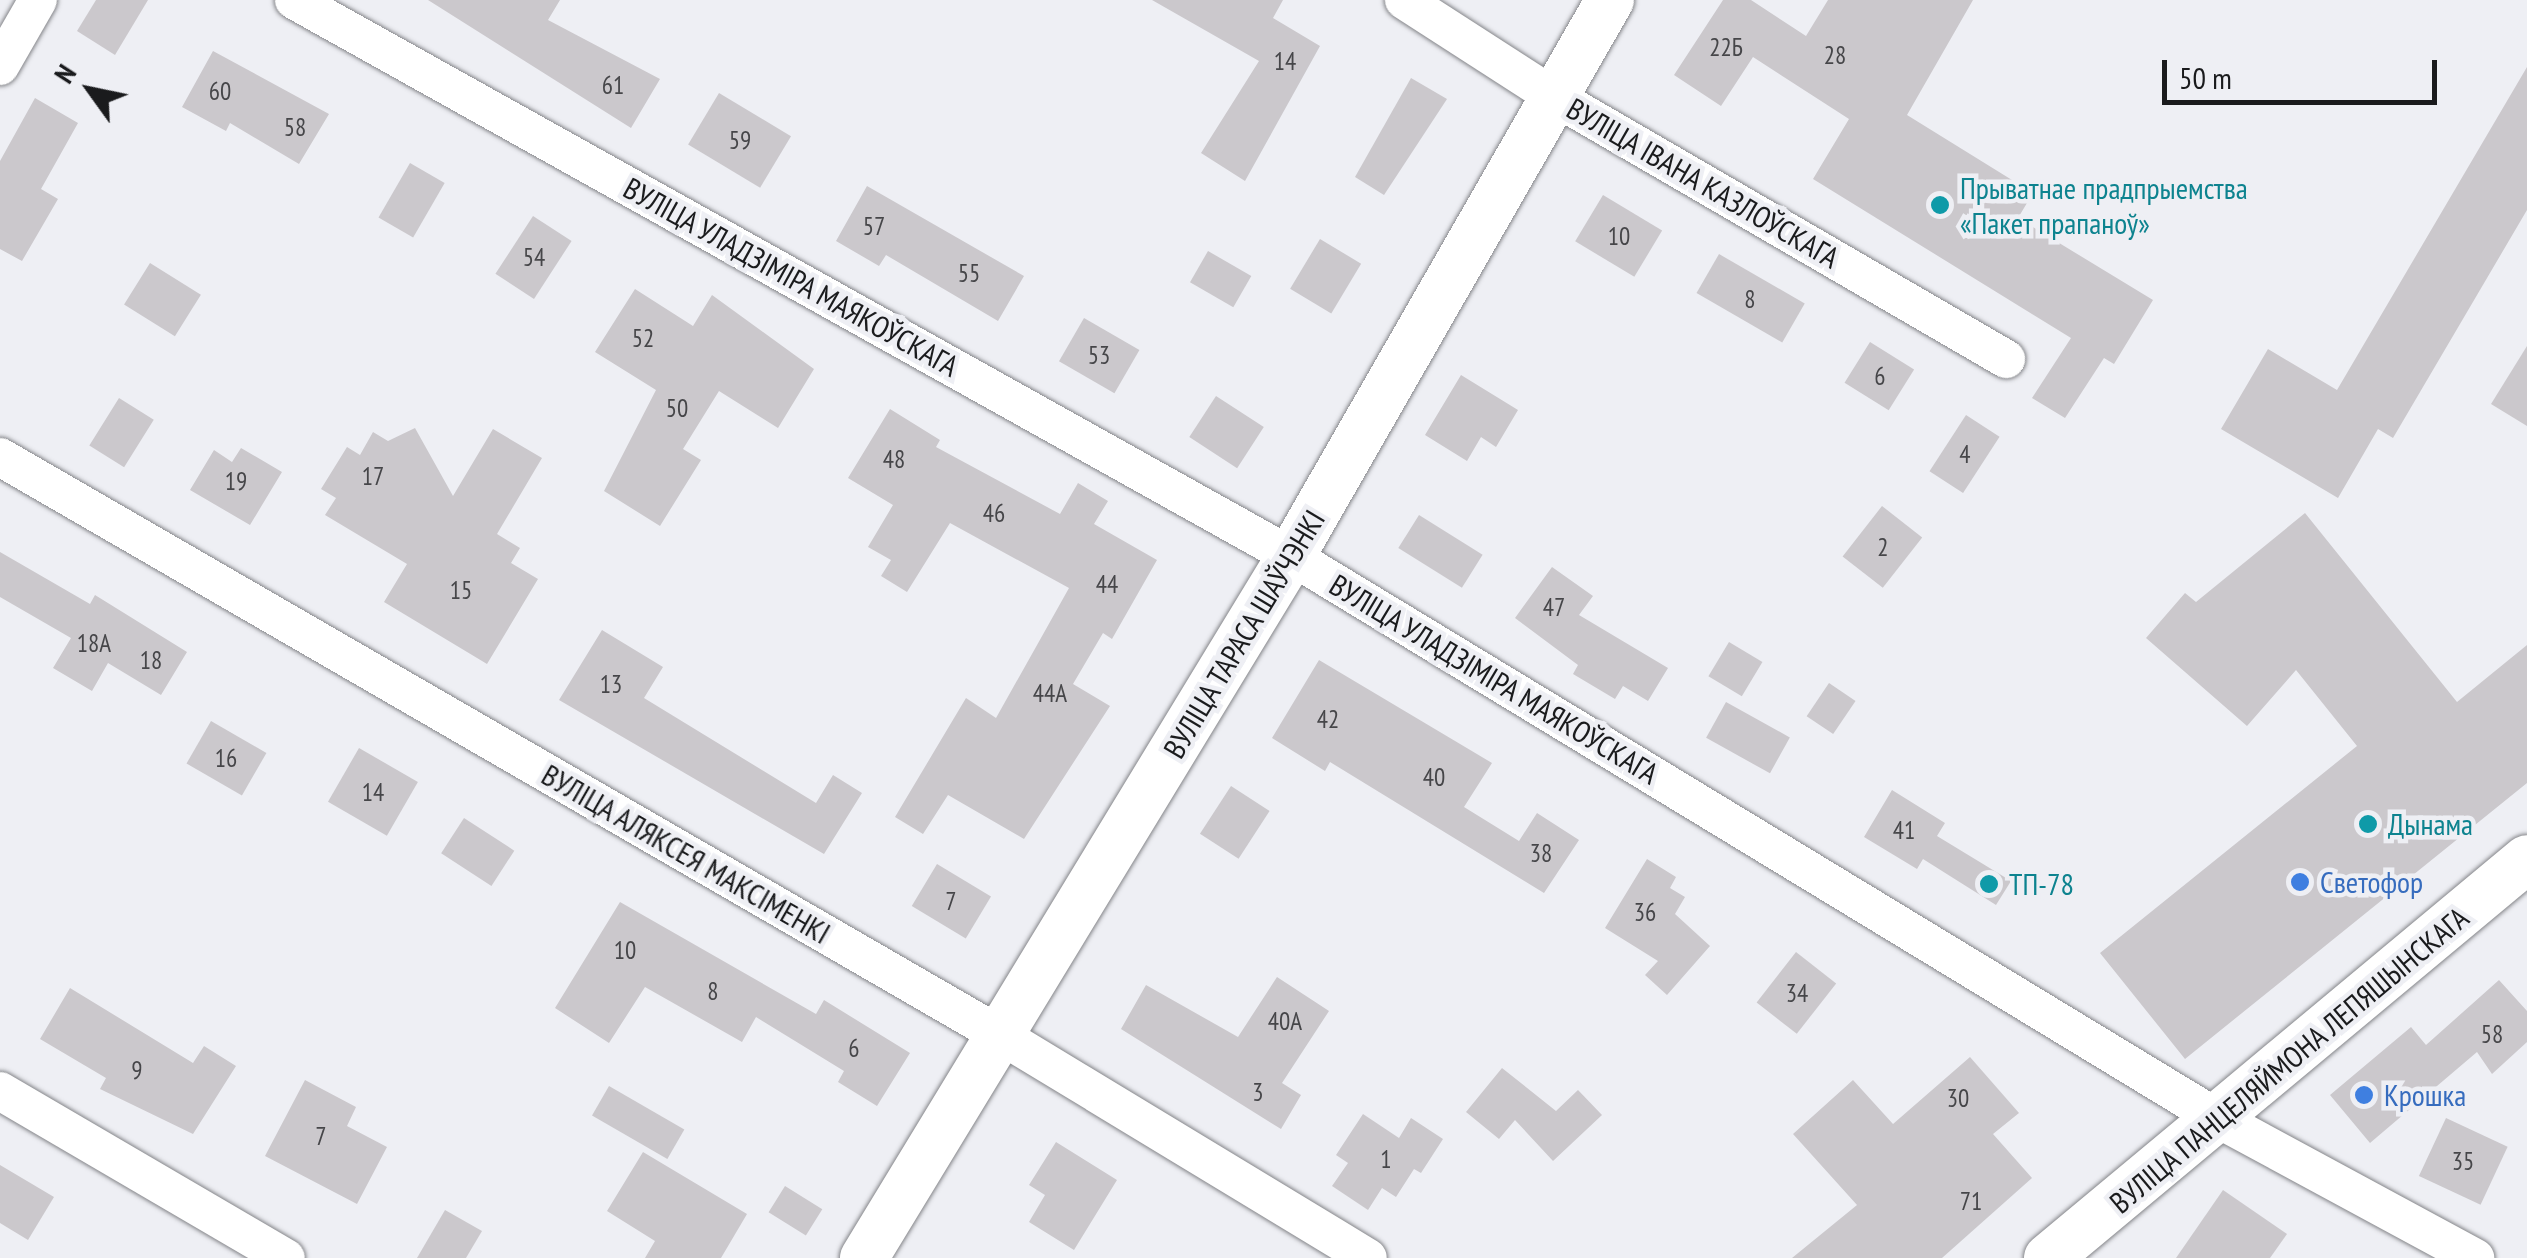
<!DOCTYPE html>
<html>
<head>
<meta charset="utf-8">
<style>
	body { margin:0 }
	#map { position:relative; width:2527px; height:1258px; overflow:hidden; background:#eeeff4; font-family:"PT Sans Narrow",sans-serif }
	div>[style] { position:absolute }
	.building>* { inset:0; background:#cbc8cc; transform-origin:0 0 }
	.roads { filter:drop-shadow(0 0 2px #848589) drop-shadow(0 0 2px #848589) }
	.minor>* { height:38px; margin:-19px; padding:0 19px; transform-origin:19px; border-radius:19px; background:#fff }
	.tertiary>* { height:48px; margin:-24px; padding:0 24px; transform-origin:24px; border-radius:24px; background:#fff }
	.dots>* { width:28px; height:28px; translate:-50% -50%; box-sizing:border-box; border:5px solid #eeeff4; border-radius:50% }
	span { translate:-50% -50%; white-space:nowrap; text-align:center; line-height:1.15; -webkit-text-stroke:9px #eeeff4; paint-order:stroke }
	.number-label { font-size:25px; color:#464649 }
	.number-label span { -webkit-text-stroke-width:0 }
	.street-label { font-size:30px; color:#1a1b1d }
	.culture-label { font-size:30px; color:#0d838f }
	.left { translate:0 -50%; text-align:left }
	.shop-label { font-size:30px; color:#366cbe }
	.north { position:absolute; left:40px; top:40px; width:100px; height:100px; -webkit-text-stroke:8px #eeeff4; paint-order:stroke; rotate:303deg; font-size:28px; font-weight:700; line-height:40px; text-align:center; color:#1a1b1d }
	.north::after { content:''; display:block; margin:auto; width:35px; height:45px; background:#1a1b1d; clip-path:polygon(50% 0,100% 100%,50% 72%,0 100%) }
	.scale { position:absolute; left:2162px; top:60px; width:275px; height:45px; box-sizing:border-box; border:5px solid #1a1b1d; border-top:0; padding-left:12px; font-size:30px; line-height:35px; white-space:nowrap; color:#1a1b1d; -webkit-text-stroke:8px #eeeff4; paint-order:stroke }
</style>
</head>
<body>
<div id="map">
	<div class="building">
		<div style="clip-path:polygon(96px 0,148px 0,115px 55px,77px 31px)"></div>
		<div style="clip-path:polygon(428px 0,560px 0,548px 20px,660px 79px,631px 128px)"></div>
		<div style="clip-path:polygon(1152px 0,1283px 0,1273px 18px,1320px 46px,1245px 181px,1201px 153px,1259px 61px)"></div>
		<div style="clip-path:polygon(1723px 0,1751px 0,1806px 36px,1828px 0,1973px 0,1907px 115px,2033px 193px,2018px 218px,2153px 300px,2114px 364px,2104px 358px,2065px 418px,2032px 398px,2071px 338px,1813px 179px,1849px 119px,1753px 57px,1721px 106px,1674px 75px)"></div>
		<div style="clip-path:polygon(213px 51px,329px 114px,299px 164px,230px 123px,226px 131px,182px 107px)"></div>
		<div style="clip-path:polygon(2527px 67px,2527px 210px,2393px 438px,2378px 429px,2338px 498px,2221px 429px,2268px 349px,2337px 390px)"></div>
		<div style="clip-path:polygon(1411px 78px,1447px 99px,1384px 195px,1355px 177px)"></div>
		<div style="left:719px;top:93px;width:84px;height:60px;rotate:31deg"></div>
		<div style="clip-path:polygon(35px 98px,78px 123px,41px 189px,58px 199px,22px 261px,0 249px,0 161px)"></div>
		<div style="left:410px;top:163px;width:40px;height:63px;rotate:30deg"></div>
		<div style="clip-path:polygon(867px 186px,1024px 276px,998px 321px,886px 255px,879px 266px,836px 241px)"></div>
		<div style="left:1603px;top:195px;width:69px;height:54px;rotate:31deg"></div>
		<div style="left:533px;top:216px;width:46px;height:69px;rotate:33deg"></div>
		<div style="left:1320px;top:239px;width:48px;height:58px;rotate:31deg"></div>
		<div style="left:1208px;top:251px;width:50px;height:36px;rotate:30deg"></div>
		<div style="left:1719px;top:254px;width:99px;height:45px;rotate:30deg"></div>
		<div style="left:150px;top:263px;width:60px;height:49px;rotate:32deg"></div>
		<div style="clip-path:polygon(635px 289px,693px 326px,712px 295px,814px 369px,778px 428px,719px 391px,683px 449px,701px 460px,660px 526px,604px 491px,656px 390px,595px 352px)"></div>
		<div style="left:1084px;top:318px;width:64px;height:50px;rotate:30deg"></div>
		<div style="left:1870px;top:342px;width:52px;height:48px;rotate:32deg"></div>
		<div style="clip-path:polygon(2527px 346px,2527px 426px,2491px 404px)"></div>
		<div style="clip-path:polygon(1461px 375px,1518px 410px,1496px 447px,1481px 437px,1467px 461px,1425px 435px)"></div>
		<div style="left:1216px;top:396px;width:57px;height:49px;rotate:33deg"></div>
		<div style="left:119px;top:398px;width:41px;height:56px;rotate:32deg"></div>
		<div style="clip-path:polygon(890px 409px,940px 440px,936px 447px,1060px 514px,1078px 483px,1108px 501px,1094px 524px,1157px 560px,1112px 639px,1103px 633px,1073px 684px,1110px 706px,1024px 839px,948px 795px,923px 834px,895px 817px,966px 698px,996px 718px,1069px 588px,950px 523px,907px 592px,881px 576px,891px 560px,868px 547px,893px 505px,848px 478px)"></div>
		<div style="left:1966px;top:415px;width:40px;height:67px;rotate:33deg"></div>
		<div style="clip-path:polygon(415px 428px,453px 496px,493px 429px,542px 458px,497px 534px,520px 548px,511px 563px,538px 579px,487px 664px,384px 602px,407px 564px,325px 515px,336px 498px,321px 489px,347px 447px,360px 455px,373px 432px,388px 441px)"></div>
		<div style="clip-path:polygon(241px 448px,282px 472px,250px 525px,190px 490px,214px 450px,232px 462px)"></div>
		<div style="left:1882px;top:506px;width:51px;height:64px;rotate:38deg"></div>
		<div style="clip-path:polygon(2305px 513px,2457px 702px,2527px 645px,2527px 783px,2185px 1059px,2100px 953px,2357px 746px,2296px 670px,2247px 726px,2146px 638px,2185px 593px,2196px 602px)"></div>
		<div style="left:1419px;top:515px;width:75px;height:39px;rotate:32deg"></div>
		<div style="clip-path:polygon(0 552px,90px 604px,95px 595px,187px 652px,161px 695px,108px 663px,92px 691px,53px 668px,71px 638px,0 597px)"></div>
		<div style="clip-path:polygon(1552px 567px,1593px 596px,1579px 615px,1668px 668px,1648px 701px,1623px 686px,1615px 699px,1573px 674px,1578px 665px,1515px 618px)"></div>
		<div style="clip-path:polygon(602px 630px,663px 667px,644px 698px,816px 803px,833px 775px,862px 793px,824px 854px,559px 700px)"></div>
		<div style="left:1729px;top:642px;width:39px;height:40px;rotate:31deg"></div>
		<div style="clip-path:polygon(1319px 660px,1492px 763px,1464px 807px,1519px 841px,1537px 813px,1579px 840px,1544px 893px,1330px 762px,1325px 771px,1272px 738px)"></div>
		<div style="left:1829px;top:683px;width:32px;height:40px;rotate:34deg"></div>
		<div style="left:1726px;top:702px;width:73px;height:41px;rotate:29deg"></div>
		<div style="left:211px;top:721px;width:64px;height:49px;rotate:30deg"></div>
		<div style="left:359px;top:748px;width:68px;height:62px;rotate:30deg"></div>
		<div style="left:1231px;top:786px;width:46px;height:57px;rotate:33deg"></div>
		<div style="clip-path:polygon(1892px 790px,1945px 823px,1937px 836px,2011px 881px,1996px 905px,1923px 859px,1917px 869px,1864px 837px)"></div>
		<div style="left:464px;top:818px;width:60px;height:42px;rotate:33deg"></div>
		<div style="clip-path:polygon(1647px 859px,1676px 877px,1670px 888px,1685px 897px,1675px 914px,1710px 946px,1667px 995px,1645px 975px,1658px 961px,1605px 928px)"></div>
		<div style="left:937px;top:864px;width:63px;height:49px;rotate:31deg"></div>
		<div style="clip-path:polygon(620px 902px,816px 1014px,824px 1000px,910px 1053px,877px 1106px,838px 1082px,844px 1071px,756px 1017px,742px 1042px,645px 987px,609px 1043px,555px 1008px)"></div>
		<div style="left:1796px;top:952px;width:51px;height:64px;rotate:38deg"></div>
		<div style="clip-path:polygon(1277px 977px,1329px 1011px,1282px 1083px,1301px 1095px,1281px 1129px,1121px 1029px,1146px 985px,1238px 1037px)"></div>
		<div style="clip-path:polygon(2499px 980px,2527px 1011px,2527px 1042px,2492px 1074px,2477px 1052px,2370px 1143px,2330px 1095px,2411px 1027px,2426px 1045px)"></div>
		<div style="clip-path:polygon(70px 988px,193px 1063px,204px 1046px,236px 1066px,193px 1134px,100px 1089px,106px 1078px,40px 1039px)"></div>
		<div style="clip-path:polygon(1970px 1057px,2019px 1113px,1993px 1134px,2032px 1178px,1942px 1258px,1792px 1258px,1857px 1205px,1793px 1134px,1853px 1080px,1893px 1124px)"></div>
		<div style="clip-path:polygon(1502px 1068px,1556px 1111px,1578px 1090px,1602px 1115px,1553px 1161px,1515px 1120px,1499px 1139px,1466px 1112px)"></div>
		<div style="clip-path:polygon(305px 1080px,356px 1107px,347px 1126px,387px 1147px,357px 1204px,265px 1156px)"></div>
		<div style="left:609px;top:1086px;width:87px;height:34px;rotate:30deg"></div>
		<div style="clip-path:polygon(1363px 1114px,1399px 1138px,1411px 1118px,1443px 1139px,1421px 1173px,1414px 1169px,1396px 1197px,1382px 1188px,1368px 1210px,1332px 1186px,1348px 1163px,1336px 1155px)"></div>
		<div style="left:2446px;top:1118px;width:68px;height:64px;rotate:25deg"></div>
		<div style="clip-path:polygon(1056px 1142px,1117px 1180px,1074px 1250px,1029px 1222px,1045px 1195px,1029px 1185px)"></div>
		<div style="clip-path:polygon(643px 1152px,747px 1214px,721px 1258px,645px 1258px,655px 1241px,607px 1211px)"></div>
		<div style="clip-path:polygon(0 1165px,54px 1197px,28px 1240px,0 1223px)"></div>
		<div style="left:785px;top:1186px;width:44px;height:31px;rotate:32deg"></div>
		<div style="clip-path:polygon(2223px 1190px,2287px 1234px,2270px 1258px,2176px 1258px)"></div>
		<div style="clip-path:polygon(445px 1210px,482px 1231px,466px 1258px,417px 1258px)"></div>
	</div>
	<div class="roads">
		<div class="minor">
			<div style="left:294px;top:0;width:1142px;rotate:29.15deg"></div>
			<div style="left:1291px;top:556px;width:1089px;rotate:31.25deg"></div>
			<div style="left:2222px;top:1121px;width:288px;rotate:28.4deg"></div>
			<div style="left:1404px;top:0;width:177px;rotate:32.8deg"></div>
			<div style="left:1553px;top:96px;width:524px;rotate:30.14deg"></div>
			<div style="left:0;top:66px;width:76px;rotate:-60.1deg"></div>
			<div style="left:0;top:457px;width:1161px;rotate:30.03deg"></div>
			<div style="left:1005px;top:1038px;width:424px;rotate:31.2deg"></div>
			<div style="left:0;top:1091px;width:331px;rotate:30.3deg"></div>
		</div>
		<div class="tertiary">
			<div style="left:864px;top:1258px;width:822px;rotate:-58.69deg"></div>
			<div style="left:1291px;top:556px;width:641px;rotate:-60.16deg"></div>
			<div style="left:2048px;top:1258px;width:623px;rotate:-39.79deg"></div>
		</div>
	</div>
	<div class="dots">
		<div style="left:1940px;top:205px;background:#0f9aa8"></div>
		<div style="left:2368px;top:824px;background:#0f9aa8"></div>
		<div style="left:2300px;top:882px;background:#3f7fe0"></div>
		<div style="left:1989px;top:884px;background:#0f9aa8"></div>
		<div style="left:2364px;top:1095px;background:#3f7fe0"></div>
	</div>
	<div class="number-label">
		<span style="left:1726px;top:47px">22Б</span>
		<span style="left:1835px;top:55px">28</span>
		<span style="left:1285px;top:61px">14</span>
		<span style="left:613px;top:85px">61</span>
		<span style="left:220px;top:91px">60</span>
		<span style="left:295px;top:127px">58</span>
		<span style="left:740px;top:140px">59</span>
		<span style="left:874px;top:226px">57</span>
		<span style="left:1619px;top:236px">10</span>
		<span style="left:534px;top:257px">54</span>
		<span style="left:969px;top:273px">55</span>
		<span style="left:1750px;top:299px">8</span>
		<span style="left:643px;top:338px">52</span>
		<span style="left:1099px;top:355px">53</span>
		<span style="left:1880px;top:376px">6</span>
		<span style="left:677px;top:408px">50</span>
		<span style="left:1965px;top:454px">4</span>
		<span style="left:894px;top:459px">48</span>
		<span style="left:373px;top:476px">17</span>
		<span style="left:236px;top:481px">19</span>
		<span style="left:994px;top:513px">46</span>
		<span style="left:1883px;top:547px">2</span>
		<span style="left:1107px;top:584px">44</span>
		<span style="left:461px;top:590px">15</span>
		<span style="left:1554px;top:607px">47</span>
		<span style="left:94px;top:643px">18А</span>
		<span style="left:151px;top:660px">18</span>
		<span style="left:611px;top:684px">13</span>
		<span style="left:1050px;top:693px">44А</span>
		<span style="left:1328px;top:719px">42</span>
		<span style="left:226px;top:758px">16</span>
		<span style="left:1434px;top:777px">40</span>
		<span style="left:373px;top:792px">14</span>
		<span style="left:1904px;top:830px">41</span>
		<span style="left:1541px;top:853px">38</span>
		<span style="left:951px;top:901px">7</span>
		<span style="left:1645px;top:912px">36</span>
		<span style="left:625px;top:950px">10</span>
		<span style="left:713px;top:991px">8</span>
		<span style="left:1797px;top:993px">34</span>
		<span style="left:1285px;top:1021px">40А</span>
		<span style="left:2492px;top:1034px">58</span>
		<span style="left:854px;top:1048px">6</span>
		<span style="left:137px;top:1070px">9</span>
		<span style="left:1258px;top:1092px">3</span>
		<span style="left:1958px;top:1098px">30</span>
		<span style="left:321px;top:1136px">7</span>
		<span style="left:1386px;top:1159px">1</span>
		<span style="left:2463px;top:1161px">35</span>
		<span style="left:1971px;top:1201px">71</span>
	</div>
	<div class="street-label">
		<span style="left:1703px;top:183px;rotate:30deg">ВУЛІЦА ІВАНА КАЗЛОЎСКАГА</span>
		<span style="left:791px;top:277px;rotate:29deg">ВУЛІЦА УЛАДЗІМІРА МАЯКОЎСКАГА</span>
		<span style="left:1244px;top:634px;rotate:-59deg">ВУЛІЦА ТАРАСА ШАЎЧЭНКІ</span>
		<span style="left:1494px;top:679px;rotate:31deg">ВУЛІЦА УЛАДЗІМІРА МАЯКОЎСКАГА</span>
		<span style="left:686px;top:854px;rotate:30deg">ВУЛІЦА АЛЯКСЕЯ МАКСІМЕНКІ</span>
		<span style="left:2289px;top:1060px;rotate:-40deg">ВУЛІЦА ПАНЦЕЛЯЙМОНА ЛЕПЯШЫНСКАГА</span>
	</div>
	<div class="culture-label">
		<span class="left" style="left:1960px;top:205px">Прыватнае прадпрыемства<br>«Пакет прапаноў»</span>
		<span class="left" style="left:2388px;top:824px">Дынама</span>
		<span class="left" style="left:2009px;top:884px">ТП-78</span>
	</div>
	<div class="shop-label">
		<span class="left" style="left:2320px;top:882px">Светофор</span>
		<span class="left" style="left:2384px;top:1095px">Крошка</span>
	</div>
	<div class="north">N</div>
	<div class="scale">50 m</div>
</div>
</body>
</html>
